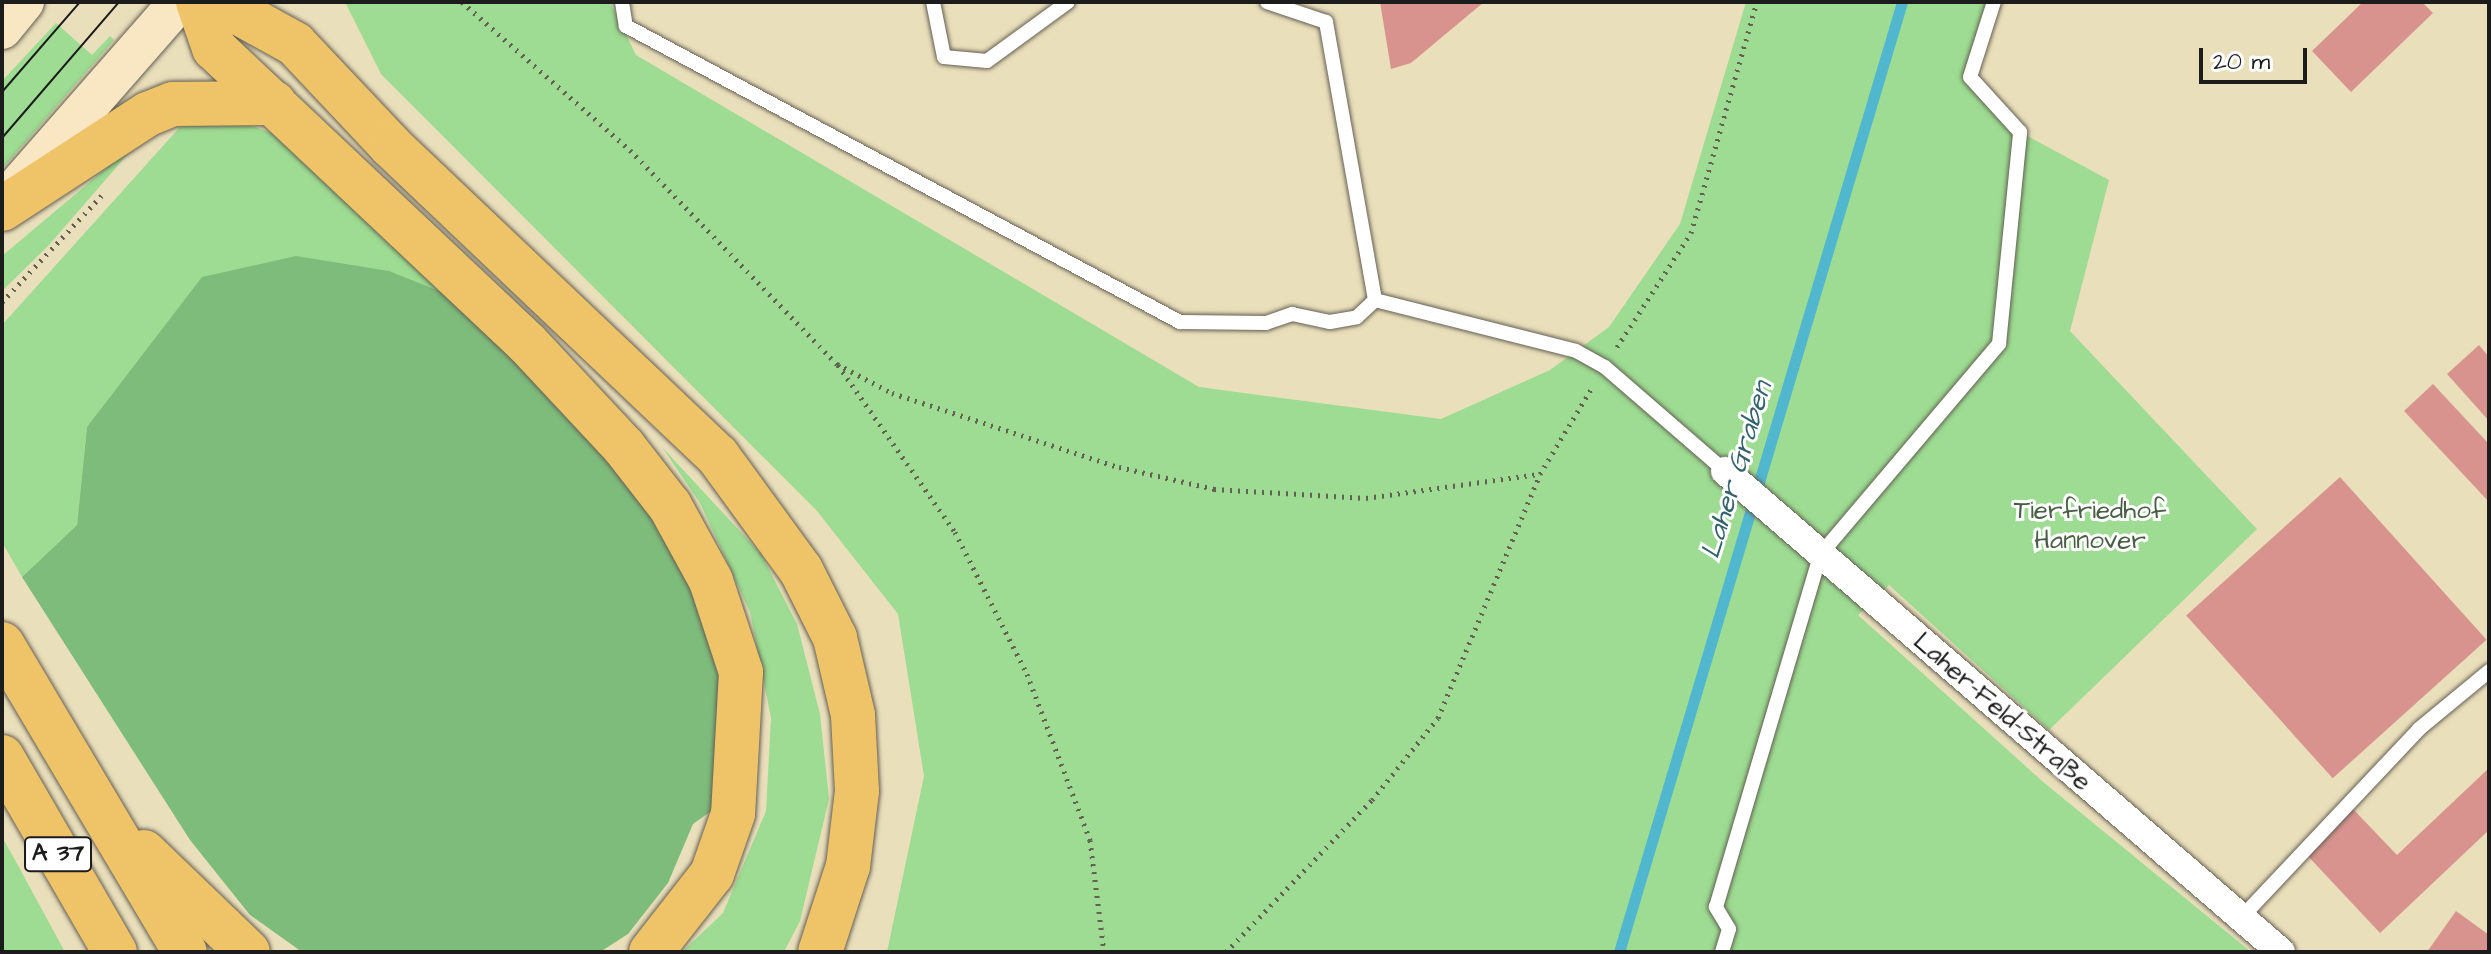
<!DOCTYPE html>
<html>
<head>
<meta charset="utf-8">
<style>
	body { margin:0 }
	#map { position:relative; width:2491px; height:954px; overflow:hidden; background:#eadfbb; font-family:"Architects Daughter",sans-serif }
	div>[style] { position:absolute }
	.green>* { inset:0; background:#9ddc92 }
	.forest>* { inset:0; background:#7ebc7c }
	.stream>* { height:11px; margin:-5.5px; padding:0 5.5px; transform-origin:5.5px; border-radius:5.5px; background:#50b7ce }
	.building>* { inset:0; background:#d8938f; transform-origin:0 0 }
	.path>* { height:5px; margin-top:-2.5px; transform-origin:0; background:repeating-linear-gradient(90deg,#646054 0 2px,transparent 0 8px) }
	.roads { filter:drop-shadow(0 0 2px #646054) drop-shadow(0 0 2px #646054) }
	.lane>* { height:14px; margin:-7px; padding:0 7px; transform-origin:7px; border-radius:7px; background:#fff }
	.street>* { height:28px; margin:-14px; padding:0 14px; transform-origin:14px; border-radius:14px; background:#fff }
	.secondary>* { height:40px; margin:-20px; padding:0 20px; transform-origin:20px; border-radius:20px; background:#f9e7c3 }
	.highway>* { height:44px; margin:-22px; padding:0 22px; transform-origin:22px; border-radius:22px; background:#efc469 }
	.tram>* { height:2px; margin:-1px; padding:0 1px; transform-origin:1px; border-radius:1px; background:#1c1c1c }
	span { translate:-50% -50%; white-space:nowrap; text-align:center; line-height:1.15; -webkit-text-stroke:6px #fff; paint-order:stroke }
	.shield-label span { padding:2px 6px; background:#fff; border:2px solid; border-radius:6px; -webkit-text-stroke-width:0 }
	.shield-label { font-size:24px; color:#1c1c1c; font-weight:700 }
	.park-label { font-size:26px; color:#495f45 }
	.street-label { font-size:26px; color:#1c1c1c }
	.water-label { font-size:28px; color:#33626c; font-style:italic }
	.frame { position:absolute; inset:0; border:4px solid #1c1c1c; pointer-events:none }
	.scale { position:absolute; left:2199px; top:48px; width:108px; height:36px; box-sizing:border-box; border:4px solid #1c1c1c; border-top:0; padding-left:10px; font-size:24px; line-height:28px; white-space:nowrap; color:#1c1c1c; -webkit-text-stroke:6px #fff; paint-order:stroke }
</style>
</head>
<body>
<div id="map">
	<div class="green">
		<div style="clip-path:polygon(345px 2px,610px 2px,636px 55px,1199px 387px,1441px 419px,1550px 370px,1609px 327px,1680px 224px,1746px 2px,1992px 2px,1970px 77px,2020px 132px,2109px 180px,2070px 331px,2257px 529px,2049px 730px,1889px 585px,1858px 615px,2042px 781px,2251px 952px,887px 952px,924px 776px,898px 614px,817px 511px,381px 74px)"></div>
		<div style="clip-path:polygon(56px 23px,92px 55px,110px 36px,114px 40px,2px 169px,2px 81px)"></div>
		<div style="clip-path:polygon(189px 117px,231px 119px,272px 133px,454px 297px,87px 427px,77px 525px,22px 577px,2px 542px,2px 325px)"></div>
		<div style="clip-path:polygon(141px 139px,48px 246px,2px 291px,2px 256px)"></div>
		<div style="clip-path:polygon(662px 447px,761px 554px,797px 624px,820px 714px,829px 799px,800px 921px,784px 952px,682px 952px,723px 913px,766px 811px,771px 718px,750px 612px,700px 503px)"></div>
		<div style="clip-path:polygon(2px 837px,15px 860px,65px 952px,2px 952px)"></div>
	</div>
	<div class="forest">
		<div style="clip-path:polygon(296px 256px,389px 271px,454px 297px,633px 486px,699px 599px,721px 677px,718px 806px,693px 824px,668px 883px,628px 934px,600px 952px,302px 952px,250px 915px,190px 840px,22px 577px,77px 525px,87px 427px,202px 277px)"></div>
	</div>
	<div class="stream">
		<div style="left:1619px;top:952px;width:991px;rotate:-73.41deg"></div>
	</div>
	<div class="building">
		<div style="clip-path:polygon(1380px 2px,1484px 2px,1411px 63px,1391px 69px)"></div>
		<div style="clip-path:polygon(2363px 2px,2422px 2px,2433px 13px,2351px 92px,2312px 51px)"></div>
		<div style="clip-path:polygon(2479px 345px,2489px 357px,2489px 421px,2447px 374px)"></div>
		<div style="clip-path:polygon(2433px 384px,2489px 444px,2489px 502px,2404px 411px)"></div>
		<div style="left:2340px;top:477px;width:219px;height:207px;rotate:48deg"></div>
		<div style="clip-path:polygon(2489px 768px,2489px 830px,2380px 933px,2306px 854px,2353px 809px,2397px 855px)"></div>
		<div style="clip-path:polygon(2456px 911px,2489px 935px,2489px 952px,2427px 952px)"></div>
	</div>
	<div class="path">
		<div style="left:462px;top:2px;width:224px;rotate:41.4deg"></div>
		<div style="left:630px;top:150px;width:298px;rotate:46deg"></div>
		<div style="left:837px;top:364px;width:62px;rotate:27.8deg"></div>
		<div style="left:892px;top:393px;width:239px;rotate:18.1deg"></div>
		<div style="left:1119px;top:467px;width:98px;rotate:13deg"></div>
		<div style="left:1214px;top:489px;width:152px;rotate:3.4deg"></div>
		<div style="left:1366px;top:498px;width:176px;rotate:-7.9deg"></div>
		<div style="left:2px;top:302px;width:151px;rotate:-46.9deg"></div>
		<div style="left:1617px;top:347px;width:136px;rotate:-57deg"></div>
		<div style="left:1691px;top:233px;width:240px;rotate:-74.1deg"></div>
		<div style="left:838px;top:365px;width:204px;rotate:55deg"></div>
		<div style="left:955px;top:532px;width:159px;rotate:63.1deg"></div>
		<div style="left:1027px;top:674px;width:178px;rotate:69.2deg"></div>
		<div style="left:1090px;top:840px;width:113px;rotate:82.9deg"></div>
		<div style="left:1226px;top:952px;width:211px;rotate:-46.2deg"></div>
		<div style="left:1372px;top:800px;width:105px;rotate:-51.2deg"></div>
		<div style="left:1438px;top:718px;width:264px;rotate:-67.3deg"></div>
		<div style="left:1540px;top:474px;width:103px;rotate:-58.9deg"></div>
	</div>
	<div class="roads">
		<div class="lane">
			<div style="left:622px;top:2px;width:24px;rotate:81deg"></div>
			<div style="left:626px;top:26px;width:628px;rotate:28.12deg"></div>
			<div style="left:1180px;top:322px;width:86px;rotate:0.7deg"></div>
			<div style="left:1266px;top:323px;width:28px;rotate:-19deg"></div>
			<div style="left:1292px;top:314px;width:39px;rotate:12deg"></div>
			<div style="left:1330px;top:322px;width:27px;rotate:-10deg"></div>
			<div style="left:1357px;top:317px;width:25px;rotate:-43deg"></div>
			<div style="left:933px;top:2px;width:56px;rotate:78.7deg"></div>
			<div style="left:944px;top:57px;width:43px;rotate:5.3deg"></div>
			<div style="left:987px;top:61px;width:100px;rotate:-36.1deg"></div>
			<div style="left:1267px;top:2px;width:62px;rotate:18.7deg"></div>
			<div style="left:1326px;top:22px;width:282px;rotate:80deg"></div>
			<div style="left:1375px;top:300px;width:207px;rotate:14.2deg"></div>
			<div style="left:1576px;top:351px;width:33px;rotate:29deg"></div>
			<div style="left:1605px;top:367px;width:159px;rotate:40.9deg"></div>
			<div style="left:2241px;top:918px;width:260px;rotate:-46.7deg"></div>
			<div style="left:2419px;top:729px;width:91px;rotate:-39.6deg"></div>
			<div style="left:1722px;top:952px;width:24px;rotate:-73deg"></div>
			<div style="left:1729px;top:929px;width:26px;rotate:-121deg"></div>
			<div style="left:1716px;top:907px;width:367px;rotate:-73.5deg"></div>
			<div style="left:1820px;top:555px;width:277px;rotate:-49.7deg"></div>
			<div style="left:1999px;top:344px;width:213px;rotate:-84.3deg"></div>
			<div style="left:2020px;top:132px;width:74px;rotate:-132.3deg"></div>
			<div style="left:1970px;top:77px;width:79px;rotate:-72.3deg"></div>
		</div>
		<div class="street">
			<div style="left:1725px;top:471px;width:735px;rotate:40.86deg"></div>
		</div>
		<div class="secondary">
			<div style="left:2px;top:29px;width:35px;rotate:-51deg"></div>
			<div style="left:10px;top:195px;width:257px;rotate:-48.8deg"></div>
		</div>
		<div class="highway">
			<div style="left:198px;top:2px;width:49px;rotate:70.8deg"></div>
			<div style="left:214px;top:48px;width:430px;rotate:43.3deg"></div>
			<div style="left:527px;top:343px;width:142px;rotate:47deg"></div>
			<div style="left:624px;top:447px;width:75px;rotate:52.1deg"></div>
			<div style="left:670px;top:506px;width:85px;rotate:61.3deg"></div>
			<div style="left:711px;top:581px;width:96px;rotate:71.8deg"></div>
			<div style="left:741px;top:672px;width:142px;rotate:93.2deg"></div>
			<div style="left:733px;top:814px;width:64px;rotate:109.3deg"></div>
			<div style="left:712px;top:874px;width:99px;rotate:128deg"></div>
			<div style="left:219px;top:2px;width:87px;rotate:28.9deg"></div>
			<div style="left:295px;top:44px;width:140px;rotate:46.7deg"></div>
			<div style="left:391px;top:146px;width:449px;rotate:43.5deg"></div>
			<div style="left:717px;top:455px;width:142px;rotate:53.9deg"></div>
			<div style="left:801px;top:570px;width:76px;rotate:63.4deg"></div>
			<div style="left:835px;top:638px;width:79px;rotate:76.8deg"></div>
			<div style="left:853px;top:715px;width:76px;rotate:87deg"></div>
			<div style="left:857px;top:791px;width:76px;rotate:96.8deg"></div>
			<div style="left:848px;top:866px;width:90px;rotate:108deg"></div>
			<div style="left:2px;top:209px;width:174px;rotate:-33.1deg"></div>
			<div style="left:148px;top:114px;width:27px;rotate:-22deg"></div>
			<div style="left:173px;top:104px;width:101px;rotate:-0.6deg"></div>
			<div style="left:2px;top:644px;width:358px;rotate:59.3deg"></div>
			<div style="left:2px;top:757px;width:225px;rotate:59.9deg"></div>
			<div style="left:144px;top:852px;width:144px;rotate:43.9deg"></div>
		</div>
	</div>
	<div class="tram">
		<div style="left:2px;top:92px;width:119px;rotate:-49.1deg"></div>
		<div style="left:2px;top:138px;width:179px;rotate:-49.3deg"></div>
	</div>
	<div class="shield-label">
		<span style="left:58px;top:854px">A 37</span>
	</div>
	<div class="park-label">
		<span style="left:2090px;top:526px">Tierfriedhof<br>Hannover</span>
	</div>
	<div class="street-label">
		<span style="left:2002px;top:712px;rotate:41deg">Laher-Feld-Straße</span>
	</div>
	<div class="water-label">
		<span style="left:1737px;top:470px;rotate:-73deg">Laher Graben</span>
	</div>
	<div class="frame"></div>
	<div class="scale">20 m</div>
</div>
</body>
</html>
